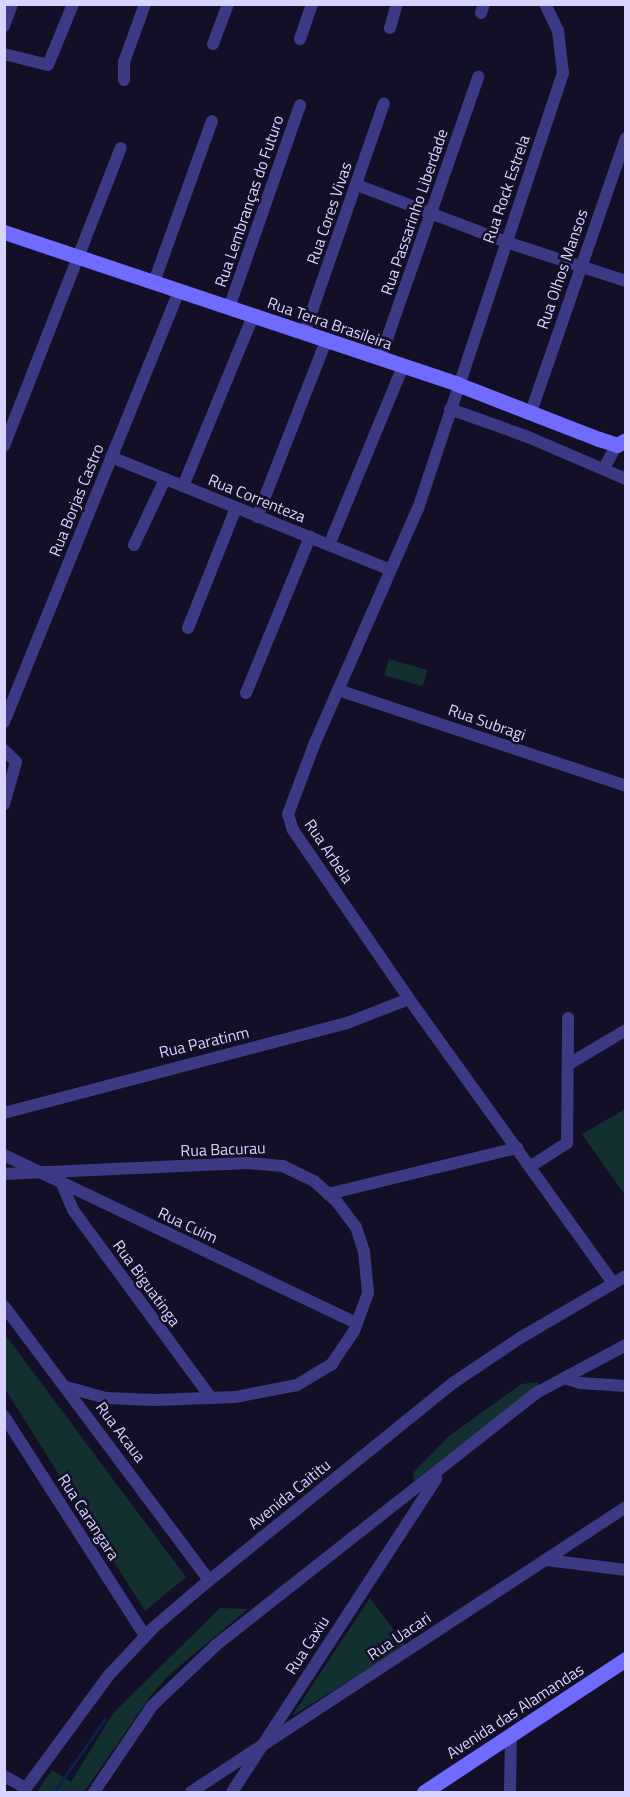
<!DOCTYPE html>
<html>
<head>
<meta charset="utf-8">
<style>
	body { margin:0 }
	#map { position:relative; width:630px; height:1797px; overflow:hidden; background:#130f26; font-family:"Titillium Web",sans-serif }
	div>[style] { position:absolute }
	.green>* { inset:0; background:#12302f; transform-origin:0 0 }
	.stream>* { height:3px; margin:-1.5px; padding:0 1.5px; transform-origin:1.5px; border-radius:1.5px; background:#0c2248 }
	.street>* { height:12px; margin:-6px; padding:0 6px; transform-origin:6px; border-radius:6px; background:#3d3a85 }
	.secondary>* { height:15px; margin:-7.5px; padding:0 7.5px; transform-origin:7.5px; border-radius:7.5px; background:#6f6bff }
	span { translate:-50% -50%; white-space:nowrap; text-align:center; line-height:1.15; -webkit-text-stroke:5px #130f26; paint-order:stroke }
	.street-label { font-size:16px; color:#d9d4ff }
	.frame { position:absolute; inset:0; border:6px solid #d9d4ff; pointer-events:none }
</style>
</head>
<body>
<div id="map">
	<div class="green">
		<div style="left:389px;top:659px;width:40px;height:17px;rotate:16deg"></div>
		<div style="clip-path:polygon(625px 1109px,625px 1195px,582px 1134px)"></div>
		<div style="clip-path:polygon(4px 1333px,186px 1577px,145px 1611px,5px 1389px)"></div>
		<div style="clip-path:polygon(539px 1382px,535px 1388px,414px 1481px,413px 1473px,448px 1437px,521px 1384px)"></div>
		<div style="clip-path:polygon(370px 1598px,406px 1646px,292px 1716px)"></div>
		<div style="clip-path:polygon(220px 1608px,248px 1609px,170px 1674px,152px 1694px,84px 1792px,37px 1792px,52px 1770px,71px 1782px,113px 1713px)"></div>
	</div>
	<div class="stream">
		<div style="left:54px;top:1792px;width:89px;rotate:-55.1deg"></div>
	</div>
	<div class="street">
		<div style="left:545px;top:4px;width:30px;rotate:64deg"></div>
		<div style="left:558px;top:31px;width:42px;rotate:83.2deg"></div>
		<div style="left:563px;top:73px;width:459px;rotate:108.4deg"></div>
		<div style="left:418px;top:508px;width:259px;rotate:113.7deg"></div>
		<div style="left:314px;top:745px;width:74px;rotate:110.6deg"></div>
		<div style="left:288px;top:814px;width:17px;rotate:73deg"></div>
		<div style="left:293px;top:830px;width:205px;rotate:55.5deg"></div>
		<div style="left:409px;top:999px;width:350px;rotate:54.3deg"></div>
		<div style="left:481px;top:13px;width:9px;rotate:-72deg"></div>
		<div style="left:4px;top:26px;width:23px;rotate:-70deg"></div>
		<div style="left:390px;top:28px;width:25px;rotate:-74deg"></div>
		<div style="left:300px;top:39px;width:37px;rotate:-71deg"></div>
		<div style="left:213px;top:44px;width:43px;rotate:-69.4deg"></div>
		<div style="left:4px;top:54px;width:45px;rotate:14deg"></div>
		<div style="left:48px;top:65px;width:66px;rotate:-67.7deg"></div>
		<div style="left:124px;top:80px;width:18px;rotate:-90deg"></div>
		<div style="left:124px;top:62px;width:62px;rotate:-70.1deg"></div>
		<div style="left:357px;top:185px;width:160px;rotate:20.9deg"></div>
		<div style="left:506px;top:242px;width:126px;rotate:18deg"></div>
		<div style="left:154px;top:282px;width:171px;rotate:-70.2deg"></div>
		<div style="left:229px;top:308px;width:215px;rotate:-70.7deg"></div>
		<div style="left:304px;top:334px;width:244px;rotate:-70.9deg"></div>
		<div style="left:380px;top:359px;width:299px;rotate:-70.8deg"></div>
		<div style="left:450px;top:409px;width:83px;rotate:19.7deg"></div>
		<div style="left:528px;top:437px;width:107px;rotate:23.2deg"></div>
		<div style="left:531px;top:412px;width:290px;rotate:-70.9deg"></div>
		<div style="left:4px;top:446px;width:320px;rotate:-68.6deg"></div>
		<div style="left:111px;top:457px;width:301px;rotate:22deg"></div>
		<div style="left:604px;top:468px;width:26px;rotate:-61deg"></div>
		<div style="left:183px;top:486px;width:184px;rotate:-67.6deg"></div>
		<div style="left:257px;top:517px;width:189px;rotate:-68.6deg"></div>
		<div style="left:134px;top:545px;width:73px;rotate:-64.8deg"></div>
		<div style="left:329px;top:545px;width:194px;rotate:-67.5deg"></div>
		<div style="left:188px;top:628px;width:129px;rotate:-68.2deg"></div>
		<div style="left:338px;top:690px;width:304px;rotate:18.4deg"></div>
		<div style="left:246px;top:693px;width:169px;rotate:-67.7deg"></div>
		<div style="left:4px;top:722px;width:466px;rotate:-67.9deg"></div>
		<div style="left:4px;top:750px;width:17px;rotate:45deg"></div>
		<div style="left:16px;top:762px;width:44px;rotate:105.9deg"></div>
		<div style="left:569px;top:1064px;width:66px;rotate:-30.8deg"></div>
		<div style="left:4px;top:1113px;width:355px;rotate:-14.7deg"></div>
		<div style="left:347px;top:1023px;width:66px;rotate:-21.2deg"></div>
		<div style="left:4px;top:1155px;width:391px;rotate:25.5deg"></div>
		<div style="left:531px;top:1166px;width:43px;rotate:-32.6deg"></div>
		<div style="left:567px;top:1143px;width:125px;rotate:-89.5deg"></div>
		<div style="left:4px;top:1174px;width:244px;rotate:-2.6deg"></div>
		<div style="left:248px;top:1163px;width:35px;rotate:5deg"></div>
		<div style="left:283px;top:1166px;width:34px;rotate:26deg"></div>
		<div style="left:314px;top:1181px;width:31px;rotate:42deg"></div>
		<div style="left:337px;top:1202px;width:31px;rotate:53deg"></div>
		<div style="left:356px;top:1227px;width:25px;rotate:72deg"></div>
		<div style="left:364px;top:1251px;width:42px;rotate:84.6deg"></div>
		<div style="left:368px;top:1293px;width:40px;rotate:110.2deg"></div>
		<div style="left:354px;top:1331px;width:40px;rotate:124deg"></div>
		<div style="left:332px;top:1364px;width:41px;rotate:149deg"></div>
		<div style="left:297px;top:1385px;width:63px;rotate:169deg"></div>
		<div style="left:235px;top:1397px;width:80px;rotate:177.9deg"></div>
		<div style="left:155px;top:1400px;width:49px;rotate:-177.7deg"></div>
		<div style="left:106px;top:1398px;width:41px;rotate:-164.6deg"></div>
		<div style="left:62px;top:1184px;width:28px;rotate:67deg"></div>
		<div style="left:73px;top:1210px;width:233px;rotate:53.7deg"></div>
		<div style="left:328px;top:1194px;width:195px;rotate:-13.7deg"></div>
		<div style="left:4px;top:1306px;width:342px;rotate:53.2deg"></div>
		<div style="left:565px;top:1378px;width:16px;rotate:18deg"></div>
		<div style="left:580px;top:1383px;width:46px;rotate:3.7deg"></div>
		<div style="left:4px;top:1416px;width:261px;rotate:57.3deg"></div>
		<div style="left:546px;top:1560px;width:81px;rotate:7.1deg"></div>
		<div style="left:4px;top:1776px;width:25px;rotate:29deg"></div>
		<div style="left:23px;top:1792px;width:145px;rotate:-53.7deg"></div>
		<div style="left:109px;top:1675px;width:66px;rotate:-46.8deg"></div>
		<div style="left:154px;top:1627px;width:62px;rotate:-40.4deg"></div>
		<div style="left:201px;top:1587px;width:324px;rotate:-39deg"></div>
		<div style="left:453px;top:1383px;width:81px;rotate:-33.9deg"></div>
		<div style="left:520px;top:1338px;width:123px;rotate:-30.3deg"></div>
		<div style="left:94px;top:1792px;width:104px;rotate:-56deg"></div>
		<div style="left:152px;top:1706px;width:88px;rotate:-43.6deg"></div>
		<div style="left:216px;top:1645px;width:410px;rotate:-38.2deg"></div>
		<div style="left:538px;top:1392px;width:100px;rotate:-28.1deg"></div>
		<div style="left:191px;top:1792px;width:520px;rotate:-33.23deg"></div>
		<div style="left:232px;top:1792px;width:374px;rotate:-56.9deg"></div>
		<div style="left:510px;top:1792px;width:58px;rotate:-89deg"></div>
	</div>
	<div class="secondary">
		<div style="left:4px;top:232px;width:478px;rotate:18.5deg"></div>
		<div style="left:457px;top:384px;width:152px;rotate:21.2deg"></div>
		<div style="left:599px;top:439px;width:19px;rotate:18deg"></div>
		<div style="left:617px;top:445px;width:10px;rotate:-29deg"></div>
		<div style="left:424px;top:1792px;width:242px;rotate:-33.4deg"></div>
	</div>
	<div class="street-label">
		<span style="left:506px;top:189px;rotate:-71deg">Rua Rock Estrela</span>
		<span style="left:249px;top:201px;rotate:-71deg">Rua Lembranças do Futuro</span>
		<span style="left:414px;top:212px;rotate:-71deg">Rua Passarinho Liberdade</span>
		<span style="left:329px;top:213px;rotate:-71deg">Rua Cores Vivas</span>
		<span style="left:562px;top:269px;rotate:-71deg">Rua Olhos Mansos</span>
		<span style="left:330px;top:323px;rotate:19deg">Rua Terra Brasileira</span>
		<span style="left:257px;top:498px;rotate:22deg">Rua Correnteza</span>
		<span style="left:76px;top:500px;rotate:-68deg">Rua Borjas Castro</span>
		<span style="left:487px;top:722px;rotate:19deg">Rua Subragi</span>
		<span style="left:329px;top:851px;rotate:56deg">Rua Arbela</span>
		<span style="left:204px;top:1042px;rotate:-13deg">Rua Paratinm</span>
		<span style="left:223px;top:1149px;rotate:-2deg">Rua Bacurau</span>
		<span style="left:188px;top:1225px;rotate:25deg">Rua Cuim</span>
		<span style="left:147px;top:1283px;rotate:54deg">Rua Biguatinga</span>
		<span style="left:121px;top:1432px;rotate:53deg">Rua Acaua</span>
		<span style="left:289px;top:1494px;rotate:-39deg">Avenida Caititu</span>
		<span style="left:89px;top:1517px;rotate:57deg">Rua Carangara</span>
		<span style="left:399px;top:1636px;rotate:-34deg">Rua Uacari</span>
		<span style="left:307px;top:1645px;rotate:-57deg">Rua Caxiu</span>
		<span style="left:515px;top:1711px;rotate:-33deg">Avenida das Alamandas</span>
	</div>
	<div class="frame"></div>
</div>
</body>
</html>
